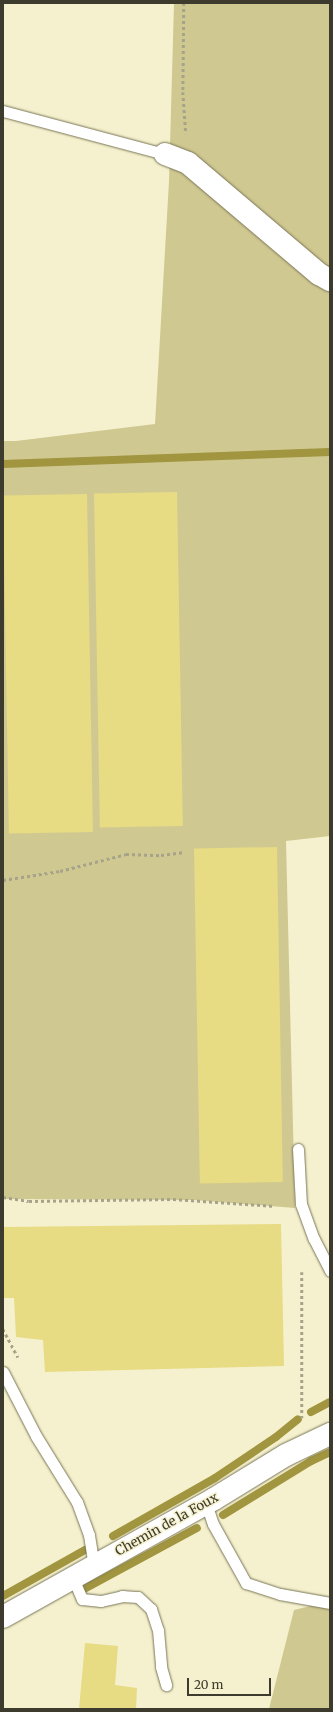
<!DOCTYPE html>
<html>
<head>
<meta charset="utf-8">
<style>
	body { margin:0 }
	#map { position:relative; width:333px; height:1712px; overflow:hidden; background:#f5f1ce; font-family:Merriweather,serif }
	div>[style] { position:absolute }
	.green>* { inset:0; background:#d0c891 }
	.stream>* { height:8px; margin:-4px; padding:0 4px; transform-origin:4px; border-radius:4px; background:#a1953f }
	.building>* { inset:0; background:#e7db84; transform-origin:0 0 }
	.path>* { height:2.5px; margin-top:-1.25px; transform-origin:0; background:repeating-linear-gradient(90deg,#a6a38a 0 3px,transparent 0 6px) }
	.roads { filter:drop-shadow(0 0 1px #797556) drop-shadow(0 0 1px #797556) }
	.service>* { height:11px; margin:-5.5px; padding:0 5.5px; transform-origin:5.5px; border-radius:5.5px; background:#fff }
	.minor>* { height:22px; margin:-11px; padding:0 11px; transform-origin:11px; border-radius:11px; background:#fff }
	span { translate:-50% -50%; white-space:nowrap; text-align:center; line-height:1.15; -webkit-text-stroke:3px #f5f1ce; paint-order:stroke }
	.street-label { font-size:13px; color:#3d3b2e }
	.frame { position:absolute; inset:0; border:4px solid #3d3b2e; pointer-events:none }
	.scale { position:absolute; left:187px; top:1678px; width:84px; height:18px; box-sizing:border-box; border:2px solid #3d3b2e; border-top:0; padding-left:5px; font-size:12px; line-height:14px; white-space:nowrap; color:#3d3b2e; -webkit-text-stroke:3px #f5f1ce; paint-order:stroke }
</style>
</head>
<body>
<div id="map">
	<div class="green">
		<div style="clip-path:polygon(174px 3px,330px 3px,330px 836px,286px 841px,295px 1208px,194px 1200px,3px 1199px,3px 441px,16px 441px,155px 424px,169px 181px)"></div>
		<div style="clip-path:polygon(327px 1602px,330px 1603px,330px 1709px,269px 1709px,294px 1610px)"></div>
	</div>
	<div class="stream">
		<div style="left:3px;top:464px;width:327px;rotate:-2.1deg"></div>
		<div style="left:311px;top:1412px;width:21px;rotate:-28deg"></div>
		<div style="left:223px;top:1515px;width:103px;rotate:-31.5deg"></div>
		<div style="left:311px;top:1461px;width:21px;rotate:-25deg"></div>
		<div style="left:113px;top:1536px;width:117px;rotate:-29.6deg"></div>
		<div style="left:215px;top:1478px;width:73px;rotate:-33.9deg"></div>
		<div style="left:276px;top:1437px;width:28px;rotate:-39deg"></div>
		<div style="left:86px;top:1588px;width:126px;rotate:-28.4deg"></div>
		<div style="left:3px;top:1596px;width:94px;rotate:-29.3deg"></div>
	</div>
	<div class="building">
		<div style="left:177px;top:492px;width:334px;height:83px;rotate:89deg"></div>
		<div style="left:87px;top:494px;width:338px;height:84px;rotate:89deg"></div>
		<div style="left:277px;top:847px;width:335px;height:83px;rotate:89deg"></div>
		<div style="clip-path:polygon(281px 1224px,284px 1366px,45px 1372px,43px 1340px,16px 1337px,14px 1298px,3px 1298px,3px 1227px)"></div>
		<div style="clip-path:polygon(85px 1643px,118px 1646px,115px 1685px,137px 1688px,136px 1709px,79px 1709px)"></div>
	</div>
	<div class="path">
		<div style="left:184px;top:3px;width:89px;rotate:90.6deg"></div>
		<div style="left:183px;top:92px;width:42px;rotate:85.9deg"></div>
		<div style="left:3px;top:880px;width:58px;rotate:-9deg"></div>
		<div style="left:60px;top:871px;width:68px;rotate:-14.4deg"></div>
		<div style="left:126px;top:854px;width:35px;rotate:2deg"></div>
		<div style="left:161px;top:855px;width:24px;rotate:-7deg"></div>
		<div style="left:3px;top:1197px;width:26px;rotate:9deg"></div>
		<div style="left:29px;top:1201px;width:144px;rotate:-0.8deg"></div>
		<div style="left:173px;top:1199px;width:102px;rotate:3.9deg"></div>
		<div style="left:302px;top:1272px;width:146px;rotate:90deg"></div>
		<div style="left:3px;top:1329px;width:32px;rotate:62deg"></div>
	</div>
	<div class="roads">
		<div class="service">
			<div style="left:3px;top:111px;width:168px;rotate:14.9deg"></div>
			<div style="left:298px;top:1149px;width:55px;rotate:86.9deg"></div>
			<div style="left:301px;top:1204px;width:37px;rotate:70deg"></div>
			<div style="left:314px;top:1239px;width:36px;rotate:63deg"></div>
			<div style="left:3px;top:1372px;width:72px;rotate:62.7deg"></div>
			<div style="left:36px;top:1436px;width:78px;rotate:58.2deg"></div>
			<div style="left:77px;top:1502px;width:35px;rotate:70deg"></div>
			<div style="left:89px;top:1535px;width:31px;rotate:81deg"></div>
			<div style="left:206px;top:1503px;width:22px;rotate:72deg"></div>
			<div style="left:213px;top:1524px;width:68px;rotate:60.8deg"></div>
			<div style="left:246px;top:1583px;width:36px;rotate:18deg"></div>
			<div style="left:280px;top:1594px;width:51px;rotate:10.2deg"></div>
			<div style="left:73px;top:1578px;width:23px;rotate:67deg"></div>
			<div style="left:82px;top:1599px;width:19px;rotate:6deg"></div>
			<div style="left:101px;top:1601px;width:22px;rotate:-13deg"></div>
			<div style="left:122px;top:1596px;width:16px;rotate:4deg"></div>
			<div style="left:138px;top:1597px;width:18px;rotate:43deg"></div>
			<div style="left:151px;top:1609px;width:22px;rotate:72deg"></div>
			<div style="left:158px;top:1630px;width:37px;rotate:85deg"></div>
			<div style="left:161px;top:1667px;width:19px;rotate:74deg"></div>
		</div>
		<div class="minor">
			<div style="left:165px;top:154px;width:25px;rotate:21deg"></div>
			<div style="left:188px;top:163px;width:172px;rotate:40.3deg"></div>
			<div style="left:319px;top:274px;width:13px;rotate:29deg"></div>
			<div style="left:3px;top:1617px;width:242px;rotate:-29.2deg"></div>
			<div style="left:214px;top:1499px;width:84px;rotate:-31.4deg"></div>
			<div style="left:286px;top:1455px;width:49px;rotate:-25.5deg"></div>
		</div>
	</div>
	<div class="street-label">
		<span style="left:167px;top:1525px;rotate:-29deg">Chemin de la Foux</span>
	</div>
	<div class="frame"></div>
	<div class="scale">20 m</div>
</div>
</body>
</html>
